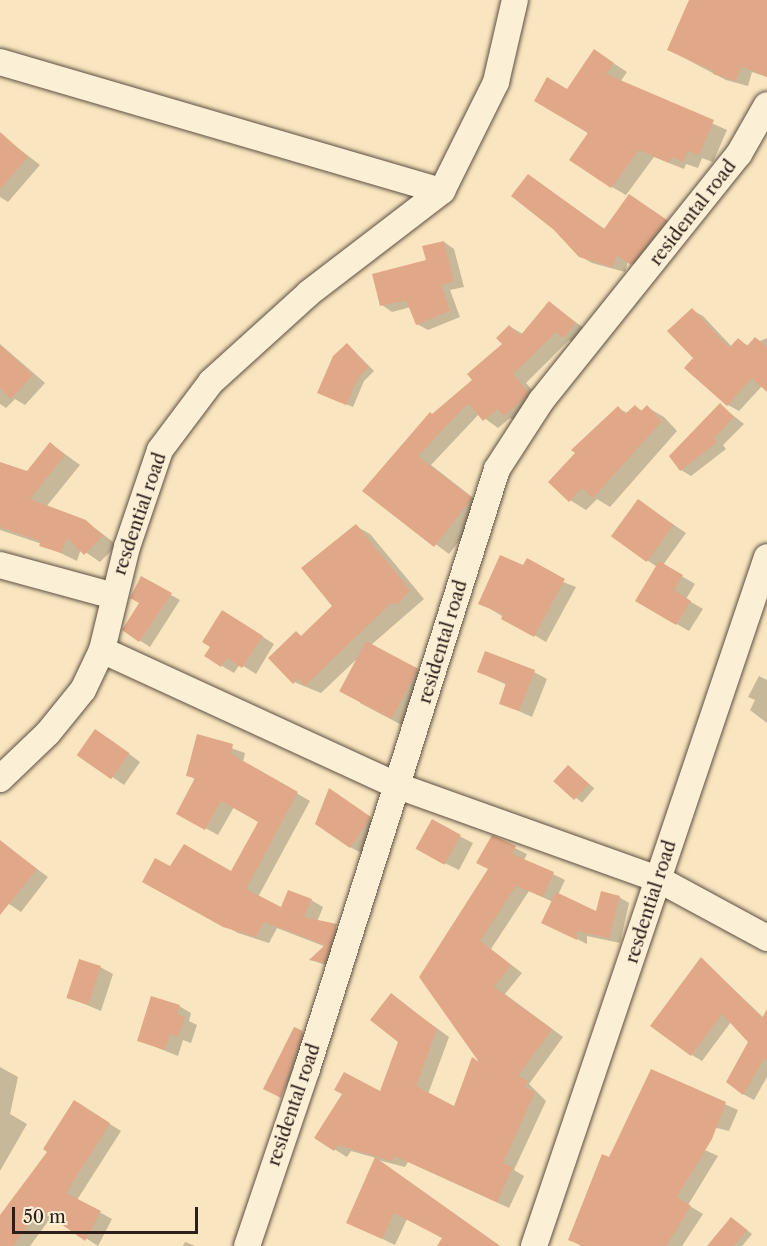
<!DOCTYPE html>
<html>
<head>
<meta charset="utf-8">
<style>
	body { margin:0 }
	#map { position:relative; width:767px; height:1246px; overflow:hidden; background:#f9e6c0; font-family:"Libre Caslon Text",serif }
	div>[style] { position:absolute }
	.shadow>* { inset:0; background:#0003; transform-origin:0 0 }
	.building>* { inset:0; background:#e0a888; transform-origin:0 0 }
	.roads { filter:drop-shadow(0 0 2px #5f5042) drop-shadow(0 0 2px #5f5042) }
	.minor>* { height:26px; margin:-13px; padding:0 13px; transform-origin:13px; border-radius:13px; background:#fbefd6 }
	span { translate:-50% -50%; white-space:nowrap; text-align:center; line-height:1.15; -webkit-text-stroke:4.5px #fbefd6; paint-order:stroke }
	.street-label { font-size:18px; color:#2c1e18 }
	.scale { position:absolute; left:12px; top:1207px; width:186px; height:27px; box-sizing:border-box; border:3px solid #2c1e18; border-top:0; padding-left:8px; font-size:18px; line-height:21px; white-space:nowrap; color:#2c1e18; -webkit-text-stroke:4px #fbefd6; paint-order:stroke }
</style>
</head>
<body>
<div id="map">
	<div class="shadow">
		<div style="clip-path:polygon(691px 0,767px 0,767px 77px,752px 72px,748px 86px,726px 80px,669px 50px)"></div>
		<div style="clip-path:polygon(595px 51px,627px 72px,620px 82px,727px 130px,713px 162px,702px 158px,698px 168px,686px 164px,684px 169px,654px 157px,626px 195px,612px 187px,568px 91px)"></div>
		<div style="clip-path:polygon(0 134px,40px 165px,8px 202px,0 197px)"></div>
		<div style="clip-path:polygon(529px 176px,606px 230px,630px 196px,677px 227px,643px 270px,628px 261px,625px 272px,592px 263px,580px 256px)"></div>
		<div style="clip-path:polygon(444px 242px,454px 249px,464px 287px,450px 290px,460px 317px,428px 330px,417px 324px,411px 307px,392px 312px,382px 305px)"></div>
		<div style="clip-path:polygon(550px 303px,589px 332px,578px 345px,569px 340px,526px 383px,542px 401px,519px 423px,510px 418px,498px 428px,479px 414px,431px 465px,485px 507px,449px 554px,364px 491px,433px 415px,475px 380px,504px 344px,509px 326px,523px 334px)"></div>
		<div style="clip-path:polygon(692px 310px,703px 316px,732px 347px,738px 340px,749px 346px,767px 338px,767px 389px,762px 386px,739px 411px,728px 405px,695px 358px)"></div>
		<div style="clip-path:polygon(0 344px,45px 383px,25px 405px,15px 399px,6px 408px,0 404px)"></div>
		<div style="clip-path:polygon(348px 345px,374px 371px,364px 381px,353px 407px,325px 396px)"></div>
		<div style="clip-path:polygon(720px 405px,744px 424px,723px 445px,726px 449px,691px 476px,681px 470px)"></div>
		<div style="clip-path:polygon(635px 407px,643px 411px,647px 407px,664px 417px,677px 431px,610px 507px,597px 499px,586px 510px,570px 500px,618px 408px,627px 413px)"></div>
		<div style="clip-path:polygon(51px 444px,80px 465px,46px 507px,87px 522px,117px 545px,100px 562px,81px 549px,77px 561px,42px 544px,0 530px,0 464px,28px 472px)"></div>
		<div style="clip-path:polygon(638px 501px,686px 533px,663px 565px,695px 584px,686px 599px,703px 609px,689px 631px,637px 601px,657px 567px,613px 536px)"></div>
		<div style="clip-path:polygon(356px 526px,370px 534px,424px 599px,371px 645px,436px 681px,415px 732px,360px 703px,360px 656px,321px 693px,294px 682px,297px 633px,302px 637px,334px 606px)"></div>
		<div style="clip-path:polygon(524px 567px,576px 587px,546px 642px,480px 603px)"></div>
		<div style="clip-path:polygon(141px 578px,180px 600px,150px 647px,124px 630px,141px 603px)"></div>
		<div style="clip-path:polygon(235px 619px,274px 644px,256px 674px,240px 664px,234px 673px,222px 666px)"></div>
		<div style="clip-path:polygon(479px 672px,534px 672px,547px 679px,532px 717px,501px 703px,507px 685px)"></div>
		<div style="clip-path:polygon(759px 676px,767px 680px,767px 723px,750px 710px,755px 700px,748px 697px)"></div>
		<div style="clip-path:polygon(198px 736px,245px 753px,243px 762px,310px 801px,258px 897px,282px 909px,311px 900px,323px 907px,317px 922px,349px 933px,337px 969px,311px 960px,326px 947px,277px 928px,269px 943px,238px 933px,144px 881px,171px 868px,232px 873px,260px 821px,234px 807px,218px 835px,178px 813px,196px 780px,188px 775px)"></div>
		<div style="clip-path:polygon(108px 738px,140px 762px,124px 785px,79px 754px)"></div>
		<div style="left:569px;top:767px;width:33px;height:19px;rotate:40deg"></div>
		<div style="clip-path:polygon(341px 797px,382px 827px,363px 854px,350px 847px)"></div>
		<div style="clip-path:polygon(432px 822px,473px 843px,459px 870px,430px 856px)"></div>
		<div style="clip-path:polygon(492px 837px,527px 854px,524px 860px,565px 880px,558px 895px,597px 913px,619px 897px,629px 903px,620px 943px,587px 936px,587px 944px,554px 928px,553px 902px,529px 891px,491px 949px,522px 973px,505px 994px,563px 1037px,529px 1084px,546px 1101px,514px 1170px,524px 1176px,509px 1208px,408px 1162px,405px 1167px,378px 1160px,500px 1246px,439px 1246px,444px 1238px,407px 1219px,395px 1245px,348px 1222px,376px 1158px,351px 1151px,347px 1157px,316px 1138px,381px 1093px,400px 1041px,391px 995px,449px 1037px,428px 1094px,455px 1108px,483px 1065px,420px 977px,490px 869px)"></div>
		<div style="clip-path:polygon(0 842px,48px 877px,21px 912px,0 898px)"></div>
		<div style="clip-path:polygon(702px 959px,767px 1021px,767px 1077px,754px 1100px,743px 1094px,750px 1042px,731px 1022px,702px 1061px,692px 1055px)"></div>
		<div style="clip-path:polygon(100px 967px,113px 974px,101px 1011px,68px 997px)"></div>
		<div style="clip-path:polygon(179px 1006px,191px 1013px,189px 1021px,197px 1025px,191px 1043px,183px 1040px,178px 1056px,138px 1040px)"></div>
		<div style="left:295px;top:1029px;width:19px;height:67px;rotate:28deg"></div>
		<div style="clip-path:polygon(0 1067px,18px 1077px,10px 1114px,27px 1124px,0 1171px)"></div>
		<div style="clip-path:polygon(651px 1071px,738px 1110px,729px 1131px,689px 1121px,683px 1140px,718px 1156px,688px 1205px,703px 1214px,682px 1246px,581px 1246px,570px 1239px,603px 1156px,609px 1159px)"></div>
		<div style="clip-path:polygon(86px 1109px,121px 1131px,77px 1200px,112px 1219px,98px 1246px,52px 1216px,30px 1246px,2px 1246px,0 1218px)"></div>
		<div style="clip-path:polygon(737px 1222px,752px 1234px,742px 1246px,724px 1246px)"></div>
		<div style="clip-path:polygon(185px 1242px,195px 1246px,183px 1246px)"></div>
	</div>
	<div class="building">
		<div style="clip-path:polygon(689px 0,767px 0,767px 77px,741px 66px,736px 81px,713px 74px,714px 71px,667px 50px)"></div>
		<div style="clip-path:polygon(594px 49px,614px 63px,606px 74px,714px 120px,699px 155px,688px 151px,683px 162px,672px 157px,669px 163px,639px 150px,611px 188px,569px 160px,588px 133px,534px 101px,547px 77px,567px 89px)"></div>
		<div style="clip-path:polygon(0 132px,28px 157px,0 189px)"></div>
		<div style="clip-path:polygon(528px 174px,604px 229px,629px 194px,667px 220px,631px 265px,617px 255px,613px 267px,579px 257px,554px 230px,511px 196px)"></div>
		<div style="clip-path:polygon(444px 241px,454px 281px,441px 285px,450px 311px,416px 325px,406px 300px,380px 306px,372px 274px,426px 260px,422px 246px)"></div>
		<div style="clip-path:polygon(549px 301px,576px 323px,563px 338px,556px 332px,513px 374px,529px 393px,525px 398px,504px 416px,497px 409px,483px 421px,468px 403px,418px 456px,472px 498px,434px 547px,362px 491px,430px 412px,432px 414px,472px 380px,467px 374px,502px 344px,496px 338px,509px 325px,520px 336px)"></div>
		<div style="clip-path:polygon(692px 308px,729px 348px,738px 338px,747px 346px,755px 337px,767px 347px,767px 392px,752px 378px,727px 406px,684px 368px,693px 358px,667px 331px)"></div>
		<div style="clip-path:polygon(347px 343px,369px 367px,358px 378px,346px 405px,317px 393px,333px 356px)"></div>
		<div style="clip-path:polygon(0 345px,33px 375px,11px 399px,0 388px)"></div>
		<div style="clip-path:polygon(720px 403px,734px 417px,714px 438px,717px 442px,680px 471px,669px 456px)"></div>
		<div style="clip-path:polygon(635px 405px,641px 411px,647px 405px,662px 421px,593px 498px,582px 488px,569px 502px,548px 482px,575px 453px,571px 450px,618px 406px,625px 414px)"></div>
		<div style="clip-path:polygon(50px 442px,65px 455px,30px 499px,86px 520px,103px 536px,84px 555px,67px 538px,61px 553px,39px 546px,41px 541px,0 527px,0 462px,27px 471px)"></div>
		<div style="left:638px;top:499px;width:44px;height:46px;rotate:36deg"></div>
		<div style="clip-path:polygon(356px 524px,410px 590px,398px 604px,391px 603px,305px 686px,298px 678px,293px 684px,268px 658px,296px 631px,301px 636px,332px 606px,301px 568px)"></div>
		<div style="clip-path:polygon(500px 555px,523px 565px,527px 558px,565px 579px,534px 637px,501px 619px,503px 614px,478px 604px)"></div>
		<div style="clip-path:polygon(659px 561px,683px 575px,674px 590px,691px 601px,676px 625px,635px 601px)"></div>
		<div style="clip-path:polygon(141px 576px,172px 593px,139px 642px,122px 630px,139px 603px,130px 598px)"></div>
		<div style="clip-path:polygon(222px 610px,263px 636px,242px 668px,227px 658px,221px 667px,204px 656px,210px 647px,202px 642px)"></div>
		<div style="left:366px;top:641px;width:59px;height:57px;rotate:28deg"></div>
		<div style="clip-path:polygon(485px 651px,535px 670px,519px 711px,499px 704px,506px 683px,477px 672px)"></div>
		<div style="left:95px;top:729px;width:42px;height:32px;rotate:35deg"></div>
		<div style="clip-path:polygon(197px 734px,233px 744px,231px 754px,298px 792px,246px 889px,281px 907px,288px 890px,312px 899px,304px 917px,337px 924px,325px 963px,309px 960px,325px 945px,264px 922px,256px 937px,223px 927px,142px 882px,155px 858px,170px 866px,184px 844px,231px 871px,258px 822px,221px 801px,205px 830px,176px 814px,195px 778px,186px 776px)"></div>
		<div style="left:568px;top:765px;width:28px;height:22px;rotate:42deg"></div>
		<div style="clip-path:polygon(329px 788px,371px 817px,350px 848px,315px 824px)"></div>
		<div style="left:432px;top:819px;width:33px;height:34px;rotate:29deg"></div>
		<div style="clip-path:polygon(492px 835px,516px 846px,512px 854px,554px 872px,543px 897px,516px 886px,480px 941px,511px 965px,494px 987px,552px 1029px,518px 1076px,528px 1081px,525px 1087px,535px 1092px,503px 1163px,513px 1167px,497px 1202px,395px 1156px,392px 1161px,338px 1145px,334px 1151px,314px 1138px,342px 1094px,334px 1090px,344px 1072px,380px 1091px,398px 1042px,370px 1020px,391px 993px,437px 1029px,416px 1086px,454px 1106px,472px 1057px,479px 1062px,419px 977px,488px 869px,476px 863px)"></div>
		<div style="clip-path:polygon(0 840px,37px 869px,0 915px)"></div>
		<div style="clip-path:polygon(601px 891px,620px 896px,609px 938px,577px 931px,577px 940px,541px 923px,556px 892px,596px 911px)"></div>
		<div style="clip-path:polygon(701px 957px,762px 1018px,767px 1009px,767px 1061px,764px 1058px,743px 1095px,726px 1082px,748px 1042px,722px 1014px,691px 1056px,650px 1026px)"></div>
		<div style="left:79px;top:959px;width:23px;height:41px;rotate:18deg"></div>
		<div style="clip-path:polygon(151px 996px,180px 1005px,177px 1014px,185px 1017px,178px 1037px,170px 1034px,165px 1050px,137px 1041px)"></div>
		<div style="clip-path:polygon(294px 1027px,303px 1031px,281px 1098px,263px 1089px)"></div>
		<div style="clip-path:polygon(651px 1069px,726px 1102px,712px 1139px,677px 1197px,691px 1206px,666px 1246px,583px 1246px,568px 1240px,602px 1154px,609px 1157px)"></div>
		<div style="clip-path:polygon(74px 1100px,110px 1123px,66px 1193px,101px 1211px,85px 1241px,40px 1209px,13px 1246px,0 1246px,0 1215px,47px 1152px,43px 1149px)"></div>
		<div style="clip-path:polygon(375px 1157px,500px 1246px,437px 1246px,442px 1238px,394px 1213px,382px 1239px,346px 1223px)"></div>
		<div style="clip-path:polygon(731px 1217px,747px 1230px,734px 1246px,707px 1246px)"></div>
	</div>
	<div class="roads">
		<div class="minor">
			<div style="left:0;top:62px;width:460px;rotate:16.3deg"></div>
			<div style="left:442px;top:191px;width:122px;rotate:-63.6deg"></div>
			<div style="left:496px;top:82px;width:84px;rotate:-77deg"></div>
			<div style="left:0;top:565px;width:118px;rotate:15.2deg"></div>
			<div style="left:102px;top:650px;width:326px;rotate:24.7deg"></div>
			<div style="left:398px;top:786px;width:276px;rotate:19.7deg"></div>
			<div style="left:658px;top:879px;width:124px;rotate:28.4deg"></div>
			<div style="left:0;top:779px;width:66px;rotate:-43.8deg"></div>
			<div style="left:48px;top:733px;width:55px;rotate:-50.9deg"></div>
			<div style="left:83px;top:690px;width:44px;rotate:-64.6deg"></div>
			<div style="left:102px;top:650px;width:106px;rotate:-76.4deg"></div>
			<div style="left:127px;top:547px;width:102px;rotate:-71.2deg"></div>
			<div style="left:160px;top:450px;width:85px;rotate:-53.1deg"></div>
			<div style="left:211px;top:382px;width:132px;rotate:-42.2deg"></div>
			<div style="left:309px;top:293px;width:168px;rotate:-37.5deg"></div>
			<div style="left:247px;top:1246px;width:187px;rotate:-71.3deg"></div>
			<div style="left:307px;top:1069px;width:629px;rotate:-72.43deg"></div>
			<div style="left:497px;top:469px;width:81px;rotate:-57.1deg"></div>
			<div style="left:541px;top:401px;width:317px;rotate:-51.3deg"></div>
			<div style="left:739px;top:154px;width:56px;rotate:-60.3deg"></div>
			<div style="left:534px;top:1246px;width:727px;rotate:-71.32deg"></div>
		</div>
	</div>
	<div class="street-label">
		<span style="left:693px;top:213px;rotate:-52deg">residental road</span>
		<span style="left:140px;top:514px;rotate:-71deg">resdential road</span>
		<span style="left:443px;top:642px;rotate:-73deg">residental road</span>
		<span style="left:651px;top:902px;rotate:-72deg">resdential road</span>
		<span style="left:294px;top:1105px;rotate:-71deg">residental road</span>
	</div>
	<div class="scale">50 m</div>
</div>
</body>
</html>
